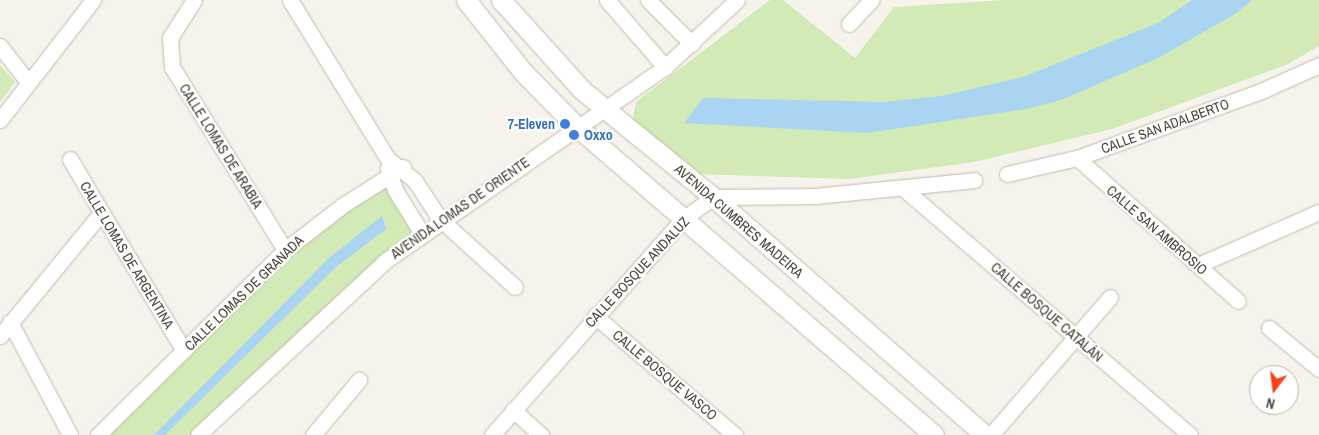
<!DOCTYPE html>
<html>
<head>
<meta charset="utf-8">
<style>
	body { margin:0 }
	#map { position:relative; width:1319px; height:435px; overflow:hidden; background:#f6f3ec; font-family:"Archivo Narrow",sans-serif }
	div>[style] { position:absolute }
	.green>* { inset:0; background:#d2eab5 }
	.water>* { inset:0; background:#a9d4f2 }
	.roads { filter:drop-shadow(0 0 1px #c2bbae) drop-shadow(0 0 1px #c2bbae) }
	.minor>* { height:15px; margin:-7.5px; padding:0 7.5px; transform-origin:7.5px; border-radius:7.5px; background:#fff }
	.tertiary>* { height:19px; margin:-9.5px; padding:0 9.5px; transform-origin:9.5px; border-radius:9.5px; background:#fff }
	.dots>* { width:14px; height:14px; translate:-50% -50%; box-sizing:border-box; border:2px solid #fff; border-radius:50% }
	span { translate:-50% -50%; white-space:nowrap; text-align:center; line-height:1.15; -webkit-text-stroke:4.5px #fff; paint-order:stroke }
	.shop-label { font-size:14px; color:#366cbe; font-weight:700 }
	.right { translate:-100% -50%; text-align:right }
	.left { translate:0 -50%; text-align:left }
	.street-label { font-size:14px; color:#4b4439 }
	.north { position:absolute; left:1249px; top:365px; width:50px; height:50px; box-sizing:border-box; background:#fff; border:1px solid #b7b4b0; border-radius:50%; rotate:195deg; font-size:14px; font-weight:700; line-height:20px; text-align:center; color:#4b4439 }
	.north::after { content:''; display:block; margin:auto; width:18px; height:22px; background:#fc3f1d; clip-path:polygon(50% 0,100% 100%,50% 72%,0 100%) }
</style>
</head>
<body>
<div id="map">
	<div class="green">
		<div style="clip-path:polygon(770px 0,783px 0,855px 58px,894px 7px,1005px 0,1319px 0,1319px 46px,1288px 64px,1112px 129px,974px 162px,849px 179px,696px 174px,632px 124px,636px 102px)"></div>
		<div style="clip-path:polygon(0 65px,15px 82px,0 102px)"></div>
		<div style="clip-path:polygon(388px 177px,421px 232px,198px 435px,98px 435px,285px 250px)"></div>
	</div>
	<div class="water">
		<div style="clip-path:polygon(1192px 0,1252px 0,1235px 14px,1158px 58px,1061px 100px,1026px 109px,867px 133px,684px 123px,703px 98px,884px 102px,941px 96px,1023px 77px,1158px 23px)"></div>
		<div style="clip-path:polygon(382px 216px,386px 229px,336px 267px,165px 435px,154px 435px,329px 258px)"></div>
	</div>
	<div class="roads">
		<div class="minor">
			<div style="left:194px;top:0;width:45px;rotate:122.3deg"></div>
			<div style="left:170px;top:38px;width:29px;rotate:86deg"></div>
			<div style="left:172px;top:67px;width:215px;rotate:58.3deg"></div>
			<div style="left:290px;top:0;width:187px;rotate:58.4deg"></div>
			<div style="left:388px;top:159px;width:35px;rotate:39deg"></div>
			<div style="left:415px;top:181px;width:45px;rotate:56.7deg"></div>
			<div style="left:440px;top:219px;width:101px;rotate:42.2deg"></div>
			<div style="left:607px;top:0;width:89px;rotate:49.1deg"></div>
			<div style="left:648px;top:0;width:62px;rotate:45deg"></div>
			<div style="left:849px;top:24px;width:33px;rotate:-47deg"></div>
			<div style="left:0;top:46px;width:46px;rotate:52.1deg"></div>
			<div style="left:0;top:120px;width:152px;rotate:-52.2deg"></div>
			<div style="left:1077px;top:158px;width:215px;rotate:41.6deg"></div>
			<div style="left:70px;top:159px;width:223px;rotate:59.3deg"></div>
			<div style="left:388px;top:168px;width:23px;rotate:72deg"></div>
			<div style="left:395px;top:190px;width:49px;rotate:58.2deg"></div>
			<div style="left:1007px;top:174px;width:72px;rotate:-12.9deg"></div>
			<div style="left:1077px;top:158px;width:196px;rotate:-20deg"></div>
			<div style="left:1261px;top:91px;width:64px;rotate:-24.1deg"></div>
			<div style="left:904px;top:189px;width:377px;rotate:40.7deg"></div>
			<div style="left:1198px;top:265px;width:132px;rotate:-23.7deg"></div>
			<div style="left:595px;top:316px;width:184px;rotate:40.4deg"></div>
			<div style="left:10px;top:322px;width:128px;rotate:62deg"></div>
			<div style="left:1269px;top:328px;width:65px;rotate:39.4deg"></div>
			<div style="left:0;top:336px;width:159px;rotate:-50.6deg"></div>
			<div style="left:513px;top:410px;width:38px;rotate:42deg"></div>
			<div style="left:98px;top:435px;width:263px;rotate:-44.7deg"></div>
			<div style="left:285px;top:250px;width:73px;rotate:-37.8deg"></div>
			<div style="left:343px;top:205px;width:71px;rotate:-32.3deg"></div>
			<div style="left:198px;top:435px;width:255px;rotate:-42.9deg"></div>
			<div style="left:385px;top:261px;width:341px;rotate:-34.7deg"></div>
			<div style="left:665px;top:67px;width:98px;rotate:-42.9deg"></div>
			<div style="left:313px;top:435px;width:72px;rotate:-50.1deg"></div>
			<div style="left:492px;top:435px;width:288px;rotate:-48.5deg"></div>
			<div style="left:683px;top:219px;width:37px;rotate:-36deg"></div>
			<div style="left:713px;top:197px;width:102px;rotate:-0.6deg"></div>
			<div style="left:815px;top:196px;width:160px;rotate:-5.7deg"></div>
			<div style="left:991px;top:435px;width:182px;rotate:-49.2deg"></div>
		</div>
		<div class="tertiary">
			<div style="left:466px;top:0;width:92px;rotate:51.6deg"></div>
			<div style="left:523px;top:72px;width:74px;rotate:45.5deg"></div>
			<div style="left:575px;top:125px;width:474px;rotate:40.8deg"></div>
			<div style="left:501px;top:0;width:121px;rotate:48deg"></div>
			<div style="left:582px;top:90px;width:169px;rotate:39.2deg"></div>
			<div style="left:713px;top:197px;width:361px;rotate:41.2deg"></div>
		</div>
	</div>
	<div class="dots">
		<div style="left:565px;top:124px;background:#3f7fe0"></div>
		<div style="left:574px;top:135px;background:#3f7fe0"></div>
	</div>
	<div class="shop-label">
		<span class="right" style="left:555px;top:124px">7-Eleven</span>
		<span class="left" style="left:584px;top:135px">Oxxo</span>
	</div>
	<div class="street-label">
		<span style="left:1165px;top:126px;rotate:-20deg">CALLE SAN ADALBERTO</span>
		<span style="left:221px;top:146px;rotate:58deg">CALLE LOMAS DE ARABIA</span>
		<span style="left:460px;top:208px;rotate:-35deg">AVENIDA LOMAS DE ORIENTE</span>
		<span style="left:739px;top:221px;rotate:41deg">AVENIDA CUMBRES MADEIRA</span>
		<span style="left:1157px;top:230px;rotate:41deg">CALLE SAN AMBROSIO</span>
		<span style="left:127px;top:255px;rotate:59deg">CALLE LOMAS DE ARGENTINA</span>
		<span style="left:637px;top:272px;rotate:-47deg">CALLE BOSQUE ANDALUZ</span>
		<span style="left:244px;top:293px;rotate:-44deg">CALLE LOMAS DE GRANADA</span>
		<span style="left:1047px;top:312px;rotate:41deg">CALLE BOSQUE CATALÁN</span>
		<span style="left:665px;top:375px;rotate:40deg">CALLE BOSQUE VASCO</span>
	</div>
	<div class="north">N</div>
</div>
</body>
</html>
